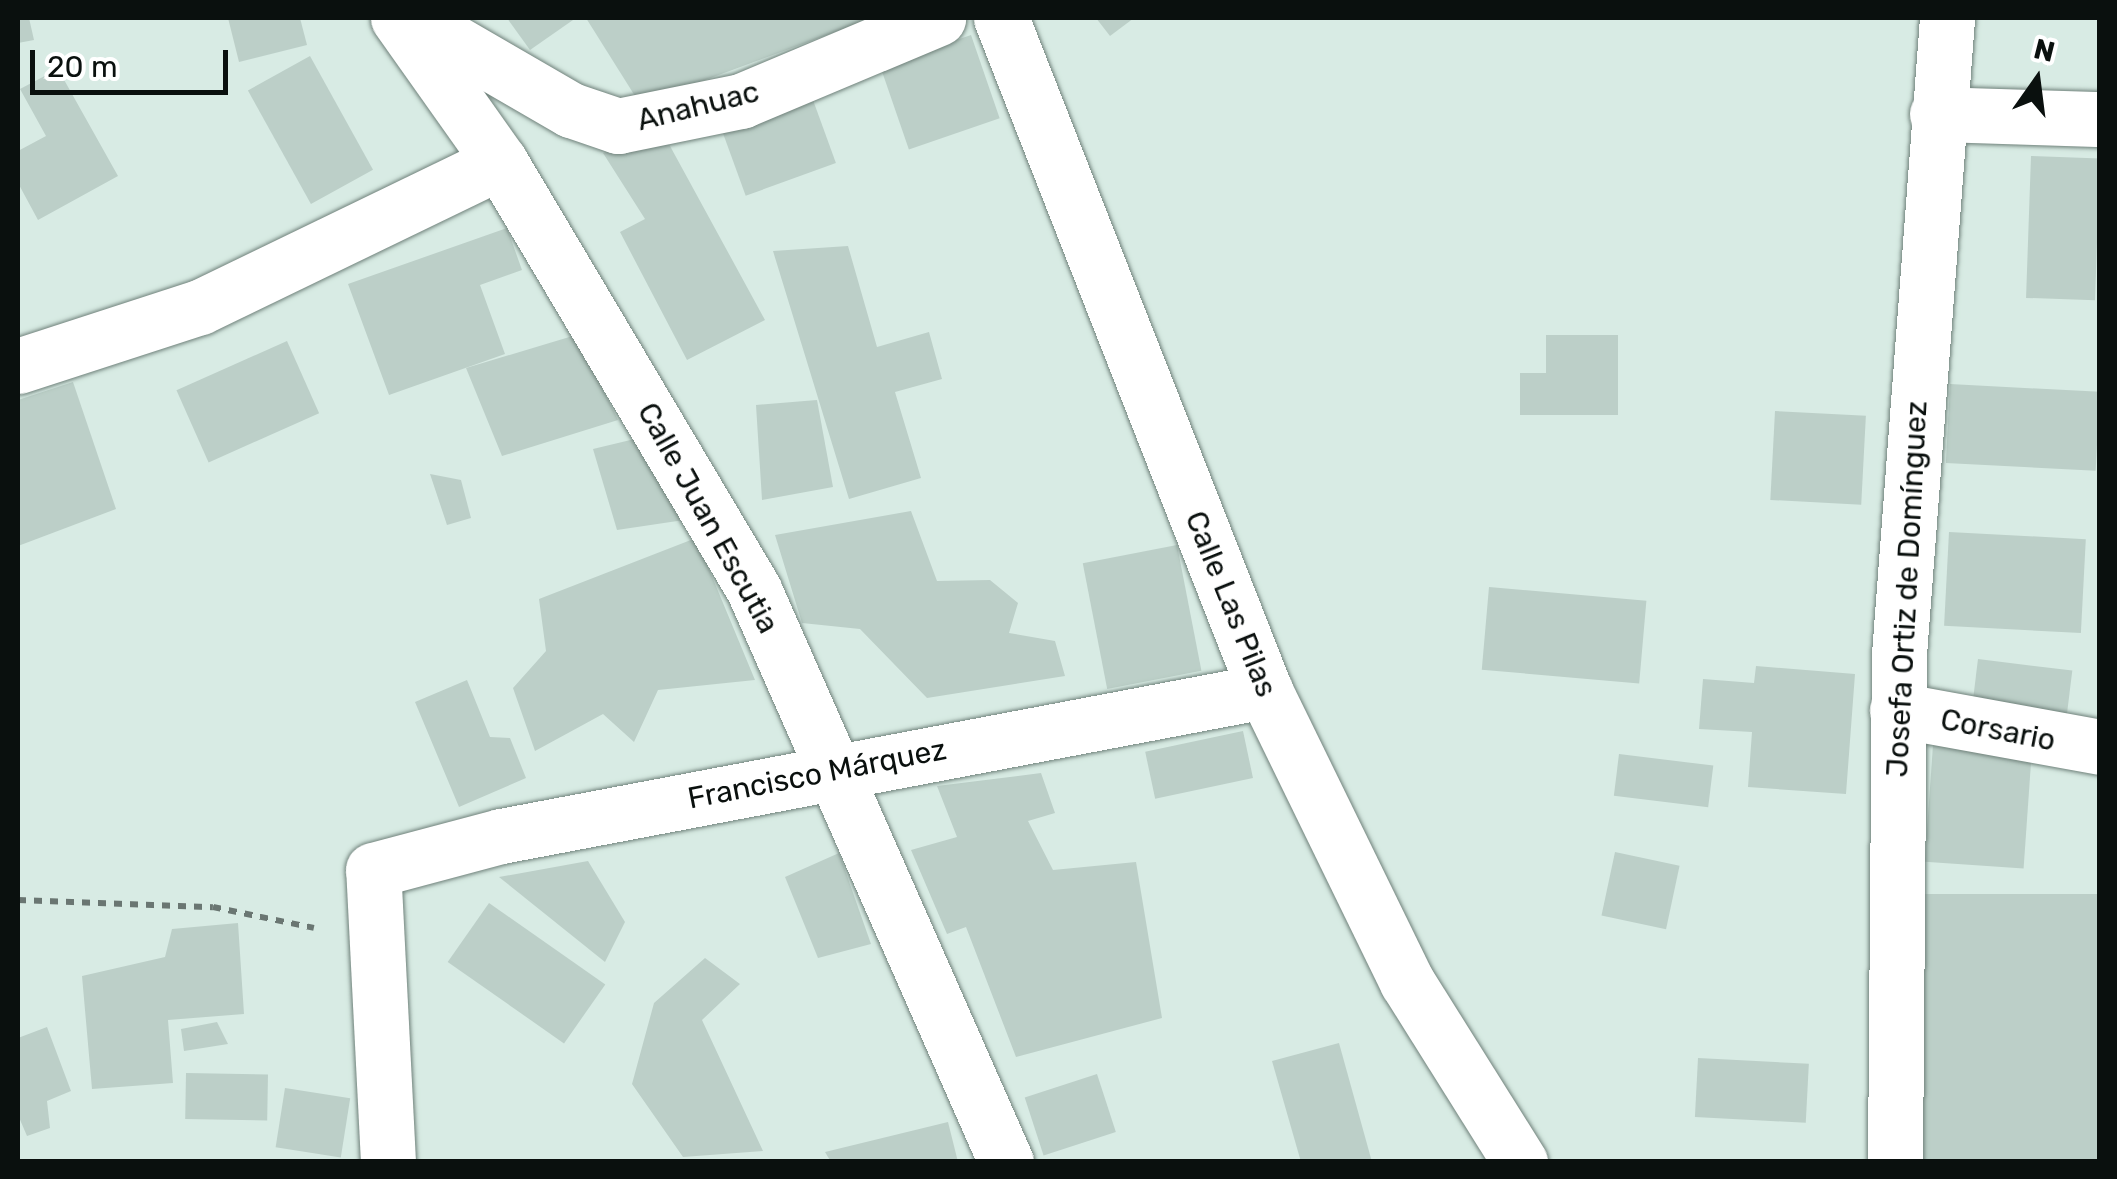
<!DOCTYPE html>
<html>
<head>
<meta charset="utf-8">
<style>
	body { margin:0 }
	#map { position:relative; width:2117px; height:1179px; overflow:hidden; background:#d8ebe4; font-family:Rubik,sans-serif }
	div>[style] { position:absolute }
	.building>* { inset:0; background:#bccfc8; transform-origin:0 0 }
	.path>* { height:6px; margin-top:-3px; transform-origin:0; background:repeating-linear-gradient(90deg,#6a7672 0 8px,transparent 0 16px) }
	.roads { filter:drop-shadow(0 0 2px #6f817a) drop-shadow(0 0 2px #6f817a) }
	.minor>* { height:55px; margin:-27.5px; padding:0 27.5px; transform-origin:27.5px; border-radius:27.5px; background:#fff }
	span { translate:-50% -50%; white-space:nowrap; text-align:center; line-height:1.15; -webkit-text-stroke:9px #fff; paint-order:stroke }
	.street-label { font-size:30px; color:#0a100e }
	.frame { position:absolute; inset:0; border:20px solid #0a100e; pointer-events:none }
	.north { position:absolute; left:1987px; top:30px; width:100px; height:100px; -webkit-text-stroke:8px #fff; paint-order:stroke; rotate:14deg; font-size:28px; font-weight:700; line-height:40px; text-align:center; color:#0a100e }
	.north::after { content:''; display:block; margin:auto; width:35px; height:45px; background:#0a100e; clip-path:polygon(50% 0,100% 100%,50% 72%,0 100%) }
	.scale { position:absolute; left:30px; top:50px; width:198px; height:45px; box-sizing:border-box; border:5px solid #0a100e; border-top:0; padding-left:12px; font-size:30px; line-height:35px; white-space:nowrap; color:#0a100e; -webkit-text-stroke:8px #fff; paint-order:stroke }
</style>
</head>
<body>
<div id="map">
	<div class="building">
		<div style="clip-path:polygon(18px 18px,29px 18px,34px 40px,18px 43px)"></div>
		<div style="clip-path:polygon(228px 18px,300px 18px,307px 45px,239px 62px)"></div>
		<div style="clip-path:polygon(507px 18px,571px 18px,573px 20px,530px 50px)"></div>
		<div style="clip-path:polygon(586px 18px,873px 18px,640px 104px)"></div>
		<div style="clip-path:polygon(1096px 18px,1134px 18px,1110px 36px)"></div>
		<div style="left:971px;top:35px;width:88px;height:96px;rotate:71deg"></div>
		<div style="left:310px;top:56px;width:130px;height:71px;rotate:61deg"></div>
		<div style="clip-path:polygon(58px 69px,118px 176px,38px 220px,18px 183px,18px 151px,46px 136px,20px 89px)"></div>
		<div style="left:813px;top:100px;width:67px;height:96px;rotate:70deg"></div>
		<div style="clip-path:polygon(664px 135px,765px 320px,687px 360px,620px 232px,645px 219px,603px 153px)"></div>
		<div style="left:2031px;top:156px;width:69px;height:142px;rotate:2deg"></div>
		<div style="clip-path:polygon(507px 228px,522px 270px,480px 285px,505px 354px,389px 395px,348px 284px)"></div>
		<div style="clip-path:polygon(848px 246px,877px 347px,929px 332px,942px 379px,895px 392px,921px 478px,849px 499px,773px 251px)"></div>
		<div style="clip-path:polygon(576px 335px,618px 420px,502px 456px,466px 368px)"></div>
		<div style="clip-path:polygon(1546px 335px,1618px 335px,1618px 415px,1520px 415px,1520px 373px,1546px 373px)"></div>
		<div style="left:287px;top:341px;width:79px;height:121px;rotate:66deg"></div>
		<div style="clip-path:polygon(73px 382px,116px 509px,18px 546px,18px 400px)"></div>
		<div style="left:1950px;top:384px;width:150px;height:79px;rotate:3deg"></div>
		<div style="clip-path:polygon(817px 400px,833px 487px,762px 500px,756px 405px)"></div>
		<div style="left:1775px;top:411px;width:91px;height:89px;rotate:3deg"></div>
		<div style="clip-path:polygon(643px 437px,684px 520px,617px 530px,593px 449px)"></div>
		<div style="clip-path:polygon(430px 474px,461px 480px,471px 518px,447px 525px)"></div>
		<div style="clip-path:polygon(911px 511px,937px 581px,990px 580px,1018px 603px,1009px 633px,1055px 641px,1065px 676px,927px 698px,860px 629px,802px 623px,775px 535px)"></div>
		<div style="left:1949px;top:532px;width:137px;height:94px;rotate:3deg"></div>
		<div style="clip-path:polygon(696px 538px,755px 680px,658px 690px,634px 742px,603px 714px,535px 751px,513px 688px,546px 651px,539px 599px)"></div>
		<div style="left:1177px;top:545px;width:128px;height:96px;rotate:79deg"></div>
		<div style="left:1489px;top:587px;width:158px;height:83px;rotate:5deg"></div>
		<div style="left:1978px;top:659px;width:95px;height:52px;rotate:7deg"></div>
		<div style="clip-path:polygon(1756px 666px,1855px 674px,1846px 794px,1748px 787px,1752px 732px,1699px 729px,1703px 679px,1754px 683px)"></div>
		<div style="clip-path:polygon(467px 680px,490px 737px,510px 738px,526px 778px,459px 807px,415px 702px)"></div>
		<div style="left:1243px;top:731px;width:48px;height:100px;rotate:78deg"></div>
		<div style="left:1933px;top:745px;width:99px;height:117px;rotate:4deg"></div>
		<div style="left:1619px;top:754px;width:95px;height:42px;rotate:7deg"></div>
		<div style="clip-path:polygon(1041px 773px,1055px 813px,1028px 821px,1053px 870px,1136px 862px,1162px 1018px,1016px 1057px,966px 927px,947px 934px,911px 850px,957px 837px,937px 786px)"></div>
		<div style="left:1615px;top:852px;width:66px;height:65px;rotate:12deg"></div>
		<div style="clip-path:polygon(839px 853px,871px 944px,818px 958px,785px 877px)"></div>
		<div style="clip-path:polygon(588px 861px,625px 922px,605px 962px,499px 877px)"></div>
		<div style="left:2100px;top:894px;width:268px;height:180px;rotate:90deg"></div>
		<div style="left:489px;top:903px;width:142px;height:72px;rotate:35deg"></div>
		<div style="clip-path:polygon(238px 923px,244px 1014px,168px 1020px,173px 1083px,92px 1089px,82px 976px,165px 957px,172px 929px)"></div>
		<div style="clip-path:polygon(705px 958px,740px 984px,702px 1020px,763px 1151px,683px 1157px,632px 1084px,654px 1003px)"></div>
		<div style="clip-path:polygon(217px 1022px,228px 1044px,184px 1051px,181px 1029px)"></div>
		<div style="clip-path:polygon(47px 1027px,71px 1091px,47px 1101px,50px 1128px,27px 1136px,18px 1115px,18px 1038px)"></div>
		<div style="clip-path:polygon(1339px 1043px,1372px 1162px,1301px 1162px,1272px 1061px)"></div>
		<div style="left:1698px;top:1058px;width:111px;height:59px;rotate:3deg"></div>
		<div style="left:186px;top:1073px;width:82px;height:46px;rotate:1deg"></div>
		<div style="left:1097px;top:1074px;width:61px;height:76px;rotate:72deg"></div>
		<div style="left:285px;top:1088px;width:66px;height:60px;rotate:9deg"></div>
		<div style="clip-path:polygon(948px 1122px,958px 1162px,831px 1162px,825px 1152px)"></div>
	</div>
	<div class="path">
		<div style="left:18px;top:900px;width:195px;rotate:2.1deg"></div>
		<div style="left:213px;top:907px;width:103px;rotate:11.7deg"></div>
	</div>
	<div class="roads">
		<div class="minor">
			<div style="left:398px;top:18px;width:176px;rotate:54.7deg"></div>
			<div style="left:500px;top:162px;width:498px;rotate:59.3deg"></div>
			<div style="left:754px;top:590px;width:625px;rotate:66.22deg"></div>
			<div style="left:412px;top:18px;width:184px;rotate:30.1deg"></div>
			<div style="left:571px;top:110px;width:50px;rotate:18.8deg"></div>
			<div style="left:618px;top:126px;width:126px;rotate:-11.5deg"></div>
			<div style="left:741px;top:101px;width:214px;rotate:-22.8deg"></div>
			<div style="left:1001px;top:18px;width:723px;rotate:68.58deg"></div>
			<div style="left:1265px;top:691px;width:324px;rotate:64deg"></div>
			<div style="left:1407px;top:982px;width:213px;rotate:57.9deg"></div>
			<div style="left:1937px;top:114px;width:163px;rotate:1.8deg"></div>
			<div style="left:18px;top:366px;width:191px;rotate:-18deg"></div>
			<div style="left:200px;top:307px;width:333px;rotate:-25.8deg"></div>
			<div style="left:1897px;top:710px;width:206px;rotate:10.3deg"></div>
			<div style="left:388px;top:1162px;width:292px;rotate:-92.9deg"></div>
			<div style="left:373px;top:870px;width:132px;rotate:-14.9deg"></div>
			<div style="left:501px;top:836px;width:778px;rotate:-10.75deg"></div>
			<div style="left:1895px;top:1162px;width:508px;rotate:-89.55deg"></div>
			<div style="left:1899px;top:654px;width:638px;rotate:-85.68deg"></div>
		</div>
	</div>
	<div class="street-label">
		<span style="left:698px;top:106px;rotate:-14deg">Anahuac</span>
		<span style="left:708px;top:518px;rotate:61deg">Calle Juan Escutia</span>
		<span style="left:1907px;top:589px;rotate:-87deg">Josefa Ortiz de Domínguez</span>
		<span style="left:1231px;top:604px;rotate:68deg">Calle Las Pilas</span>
		<span style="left:1998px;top:730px;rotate:11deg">Corsario</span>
		<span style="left:817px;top:774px;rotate:-11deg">Francisco Márquez</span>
	</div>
	<div class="frame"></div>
	<div class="north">N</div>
	<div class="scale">20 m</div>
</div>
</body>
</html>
